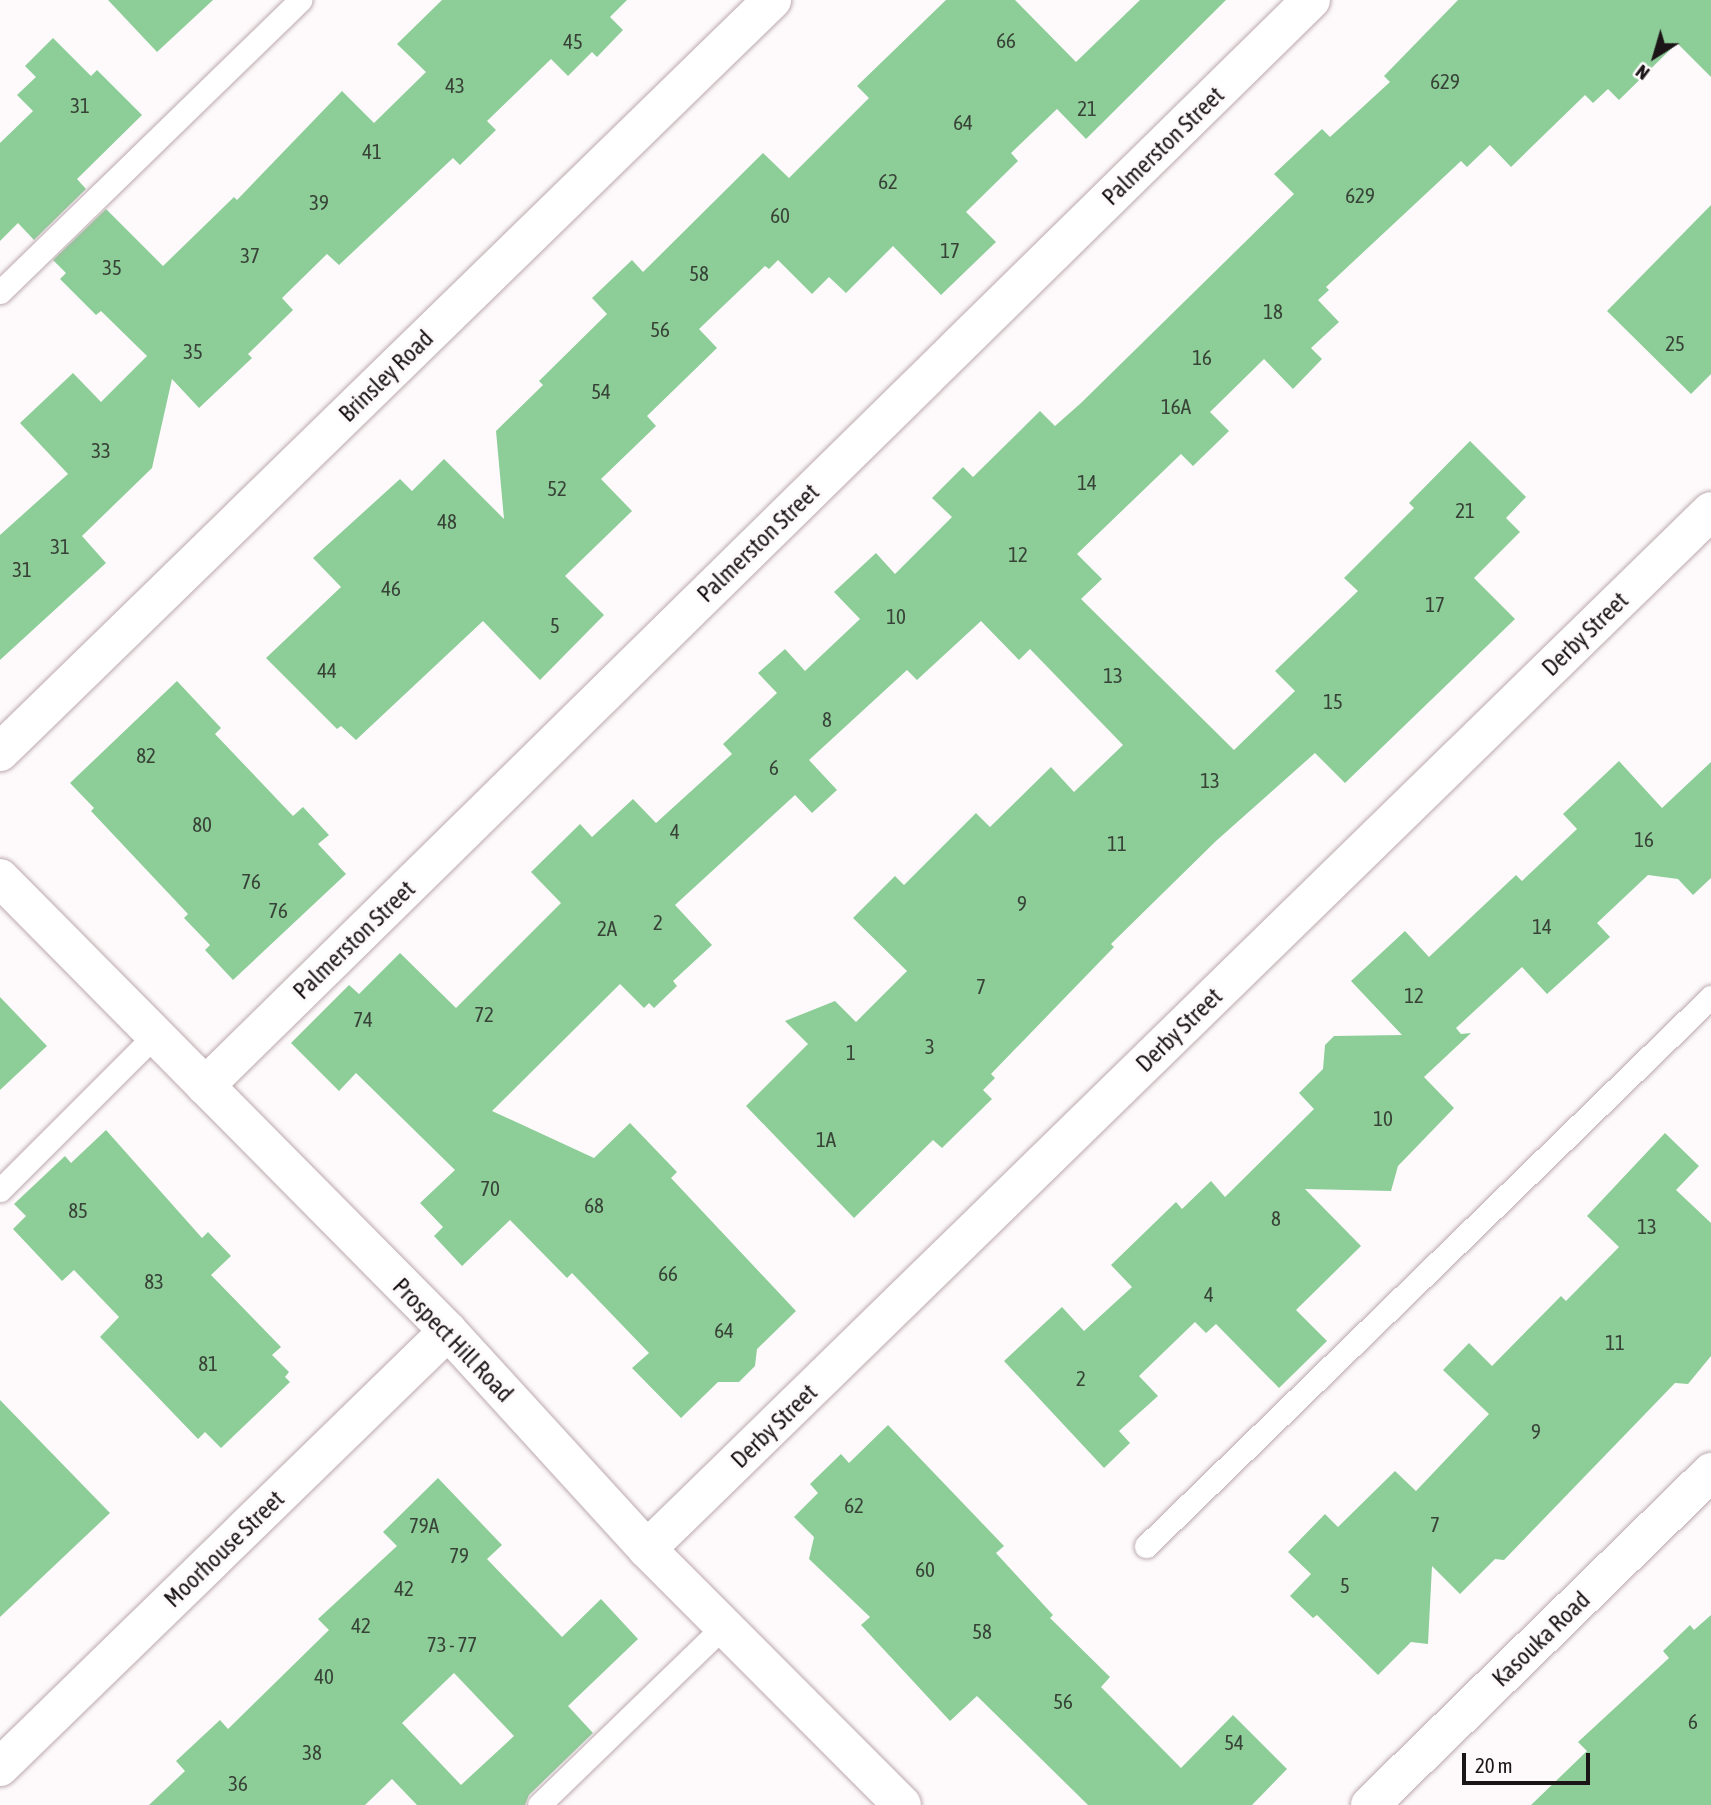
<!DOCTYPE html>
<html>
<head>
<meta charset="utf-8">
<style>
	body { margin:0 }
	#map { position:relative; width:1711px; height:1805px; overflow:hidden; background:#fefafb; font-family:"Asap Condensed",sans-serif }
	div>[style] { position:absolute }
	.building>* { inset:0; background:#8dcd98 }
	.roads { filter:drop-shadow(0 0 2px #bba9ae) drop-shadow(0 0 2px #bba9ae) }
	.lane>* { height:23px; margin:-11.5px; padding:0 11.5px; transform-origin:11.5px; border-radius:11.5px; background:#fff }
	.street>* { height:38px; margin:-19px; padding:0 19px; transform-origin:19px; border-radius:19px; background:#fff }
	.secondary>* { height:38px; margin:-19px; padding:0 19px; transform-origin:19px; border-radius:19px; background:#fff }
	span { translate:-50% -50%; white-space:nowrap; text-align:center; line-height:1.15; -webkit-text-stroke:6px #fefafb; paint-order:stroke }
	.number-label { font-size:21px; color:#384337 }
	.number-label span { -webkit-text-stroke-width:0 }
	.street-label { font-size:24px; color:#1c1517 }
	.north { position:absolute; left:1620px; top:21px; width:70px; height:70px; -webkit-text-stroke:5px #fefafb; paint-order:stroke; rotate:217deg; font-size:19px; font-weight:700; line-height:28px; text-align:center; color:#1c1517 }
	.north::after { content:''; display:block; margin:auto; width:24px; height:32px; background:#1c1517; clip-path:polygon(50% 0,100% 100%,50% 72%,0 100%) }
	.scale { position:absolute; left:1462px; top:1753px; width:128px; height:32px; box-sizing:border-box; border:4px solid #1c1517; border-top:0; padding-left:9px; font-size:21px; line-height:24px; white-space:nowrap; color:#1c1517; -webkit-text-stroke:5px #fefafb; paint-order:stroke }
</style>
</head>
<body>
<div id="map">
	<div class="building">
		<div style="clip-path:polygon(108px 0,213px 0,157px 52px)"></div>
		<div style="clip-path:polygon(442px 0,627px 0,610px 17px,623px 30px,597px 57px,592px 52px,568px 76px,551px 59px,487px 121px,496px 130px,460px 165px,453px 158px,339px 265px,327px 254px,282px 298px,293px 310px,248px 354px,252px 358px,199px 408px,172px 379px,152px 468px,82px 536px,106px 563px,0 660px,0 535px,68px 474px,20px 423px,73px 373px,101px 402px,147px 356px,101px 311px,96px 315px,60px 279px,66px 273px,53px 260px,106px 209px,163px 266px,234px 197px,237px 200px,342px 91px,374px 123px,426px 72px,397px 44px)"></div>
		<div style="clip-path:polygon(946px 0,1015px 0,1076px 62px,1140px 0,1226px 0,1086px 139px,1057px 109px,1011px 153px,1018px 161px,966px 212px,996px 242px,941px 295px,893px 246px,846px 293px,829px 277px,812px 294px,778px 260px,769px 269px,765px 266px,699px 329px,717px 348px,647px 416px,656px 426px,601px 479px,632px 511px,565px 576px,604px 615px,540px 680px,483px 621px,356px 740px,341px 726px,337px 729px,266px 658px,341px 587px,313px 558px,400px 479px,412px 491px,444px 459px,504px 519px,496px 431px,543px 385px,539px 381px,607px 314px,592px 298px,632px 260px,643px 272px,763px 153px,789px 178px,869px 98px,857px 86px)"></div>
		<div style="clip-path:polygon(1458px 0,1711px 0,1711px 77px,1677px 43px,1619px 100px,1608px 89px,1593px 103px,1585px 95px,1511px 167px,1490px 145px,1467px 167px,1461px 161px,1326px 287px,1329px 290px,1318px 300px,1339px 322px,1311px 348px,1322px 359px,1293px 389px,1264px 359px,1210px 412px,1229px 431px,1193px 466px,1181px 454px,1077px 554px,1102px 579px,1081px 599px,1234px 750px,1295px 691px,1275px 671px,1358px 591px,1344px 578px,1414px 508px,1409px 503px,1470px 441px,1526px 497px,1506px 518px,1520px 532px,1474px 578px,1515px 619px,1345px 783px,1315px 753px,1216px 841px,1111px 944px,1114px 947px,991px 1074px,995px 1078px,983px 1090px,992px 1099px,942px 1148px,933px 1140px,854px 1218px,746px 1106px,808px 1044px,785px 1021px,835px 1001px,856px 1022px,907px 971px,853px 918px,895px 876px,904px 885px,976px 813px,990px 827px,1051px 767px,1074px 792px,1123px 745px,1030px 649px,1019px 660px,981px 621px,917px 680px,907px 670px,809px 760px,837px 790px,812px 813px,795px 795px,675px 905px,712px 945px,673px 981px,677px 986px,654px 1008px,649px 1003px,644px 1008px,620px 984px,492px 1111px,594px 1158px,630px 1123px,677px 1172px,671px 1178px,796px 1311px,757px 1349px,755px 1366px,739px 1382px,718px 1382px,681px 1418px,632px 1368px,649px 1353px,572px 1273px,567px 1278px,510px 1220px,462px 1266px,434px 1236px,443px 1227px,420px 1203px,455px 1170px,356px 1073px,339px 1091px,291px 1043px,349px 985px,359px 994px,400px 953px,456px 1008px,561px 903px,531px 872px,580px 824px,592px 837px,633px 799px,656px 823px,732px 754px,723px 744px,777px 693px,758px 673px,785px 649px,805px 671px,860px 619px,834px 592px,876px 553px,895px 574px,952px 517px,932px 498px,963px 467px,973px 477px,1040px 411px,1055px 426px,1081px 403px,1294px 194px,1274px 174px,1322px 129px,1330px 137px,1390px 82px,1384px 76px)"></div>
		<div style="clip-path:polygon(53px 38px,91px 76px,97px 70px,142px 115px,77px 179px,86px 189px,34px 240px,18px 223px,0 241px,0 143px,33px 111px,17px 95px,36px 77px,25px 66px)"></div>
		<div style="clip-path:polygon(1711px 205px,1711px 374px,1691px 394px,1607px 311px)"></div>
		<div style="clip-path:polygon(177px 681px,221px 728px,215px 734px,293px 816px,303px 807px,329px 835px,318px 844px,346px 874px,233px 980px,205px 950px,210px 945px,184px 918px,188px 914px,91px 811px,94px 808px,70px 783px)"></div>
		<div style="clip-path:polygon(1619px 761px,1662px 808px,1711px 762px,1711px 878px,1693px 895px,1678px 879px,1648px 875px,1597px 923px,1610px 937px,1547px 994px,1522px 967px,1456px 1028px,1461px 1034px,1471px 1033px,1424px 1077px,1454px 1108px,1398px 1166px,1391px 1191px,1305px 1189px,1361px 1246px,1296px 1310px,1327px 1341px,1279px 1388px,1216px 1324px,1206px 1333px,1195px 1322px,1139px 1376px,1158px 1396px,1119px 1431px,1130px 1443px,1104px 1468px,1004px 1361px,1062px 1307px,1084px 1331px,1132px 1287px,1111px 1265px,1176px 1202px,1182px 1209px,1211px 1181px,1225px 1197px,1314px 1109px,1299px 1093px,1323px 1069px,1325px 1045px,1334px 1036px,1402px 1035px,1351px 981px,1405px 931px,1429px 957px,1516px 875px,1522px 881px,1577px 829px,1563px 814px)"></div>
		<div style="clip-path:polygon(0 997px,47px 1046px,0 1090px)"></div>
		<div style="clip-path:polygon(106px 1130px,202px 1238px,208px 1232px,231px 1256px,211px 1275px,281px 1347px,272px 1355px,289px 1372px,285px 1377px,290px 1382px,221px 1448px,205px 1432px,198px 1439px,100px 1337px,119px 1317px,74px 1270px,62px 1281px,13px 1229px,26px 1216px,14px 1204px,65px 1156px,71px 1163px)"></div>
		<div style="clip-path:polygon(1665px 1133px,1699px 1166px,1676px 1190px,1711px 1223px,1711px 1356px,1688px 1384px,1675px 1383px,1504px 1560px,1495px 1559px,1460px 1594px,1432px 1566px,1428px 1644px,1411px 1642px,1378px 1675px,1317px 1615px,1313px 1618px,1290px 1596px,1311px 1574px,1288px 1552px,1325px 1514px,1338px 1527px,1395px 1471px,1416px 1491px,1489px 1414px,1443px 1370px,1469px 1343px,1492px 1366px,1561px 1296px,1566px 1301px,1619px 1247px,1587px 1216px)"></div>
		<div style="clip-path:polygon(0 1400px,110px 1513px,0 1617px)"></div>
		<div style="clip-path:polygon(888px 1425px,1004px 1546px,996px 1553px,1053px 1615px,1050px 1618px,1110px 1677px,1101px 1687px,1181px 1768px,1233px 1715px,1287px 1769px,1252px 1805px,1088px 1805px,977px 1696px,950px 1721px,861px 1625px,870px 1617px,809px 1559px,814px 1537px,794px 1517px,818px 1493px,810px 1484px,841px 1454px,849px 1463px)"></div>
		<div style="clip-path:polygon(evenodd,438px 1478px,502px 1545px,487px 1559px,562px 1637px,601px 1599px,638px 1639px,568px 1706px,593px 1733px,529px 1795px,525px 1805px,417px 1805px,392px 1779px,365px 1805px,149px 1805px,185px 1771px,176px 1761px,220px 1720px,228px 1729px,329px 1630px,318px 1619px,397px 1546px,383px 1532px,438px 1478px,454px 1673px,514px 1736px,461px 1785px,402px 1723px,454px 1673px)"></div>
		<div style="clip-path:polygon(1711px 1615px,1711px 1805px,1531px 1805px,1587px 1751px,1578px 1742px,1669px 1658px,1663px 1651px,1690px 1625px,1694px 1630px)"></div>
	</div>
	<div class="roads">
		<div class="lane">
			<div style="left:0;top:292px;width:419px;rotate:-44.2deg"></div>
			<div style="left:0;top:1190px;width:219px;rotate:-45deg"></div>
			<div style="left:1146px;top:1546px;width:788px;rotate:-44.18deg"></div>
			<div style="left:539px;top:1805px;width:257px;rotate:-44.1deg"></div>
		</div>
		<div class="street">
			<div style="left:0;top:752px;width:1078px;rotate:-44.25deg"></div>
			<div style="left:205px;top:1086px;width:1550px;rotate:-44.48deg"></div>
			<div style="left:647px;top:1549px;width:1486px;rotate:-44.29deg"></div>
			<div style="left:0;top:1767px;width:625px;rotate:-44.22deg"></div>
			<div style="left:1370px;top:1805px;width:477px;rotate:-44.3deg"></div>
		</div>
		<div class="secondary">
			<div style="left:0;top:878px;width:637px;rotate:45.32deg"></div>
			<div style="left:448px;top:1331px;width:295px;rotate:47.6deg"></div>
			<div style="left:647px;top:1549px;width:361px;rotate:45.1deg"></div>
		</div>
	</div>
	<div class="number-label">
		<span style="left:1006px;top:40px">66</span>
		<span style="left:573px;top:41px">45</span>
		<span style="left:1445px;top:81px">629</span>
		<span style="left:455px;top:85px">43</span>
		<span style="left:80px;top:105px">31</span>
		<span style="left:1087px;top:108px">21</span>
		<span style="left:963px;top:122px">64</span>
		<span style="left:372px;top:151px">41</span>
		<span style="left:888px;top:181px">62</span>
		<span style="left:1360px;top:195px">629</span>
		<span style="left:319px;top:202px">39</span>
		<span style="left:780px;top:215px">60</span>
		<span style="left:950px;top:250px">17</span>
		<span style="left:250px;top:255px">37</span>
		<span style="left:112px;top:267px">35</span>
		<span style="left:699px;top:273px">58</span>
		<span style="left:1273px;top:311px">18</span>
		<span style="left:660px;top:329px">56</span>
		<span style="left:1675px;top:343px">25</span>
		<span style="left:193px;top:351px">35</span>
		<span style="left:1202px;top:357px">16</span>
		<span style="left:601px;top:391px">54</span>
		<span style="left:1176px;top:406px">16A</span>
		<span style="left:101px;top:450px">33</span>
		<span style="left:1087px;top:482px">14</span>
		<span style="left:557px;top:488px">52</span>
		<span style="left:1465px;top:510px">21</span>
		<span style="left:447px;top:521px">48</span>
		<span style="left:60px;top:546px">31</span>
		<span style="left:1018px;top:554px">12</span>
		<span style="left:22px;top:569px">31</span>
		<span style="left:391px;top:588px">46</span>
		<span style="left:1435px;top:604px">17</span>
		<span style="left:896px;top:616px">10</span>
		<span style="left:555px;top:625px">5</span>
		<span style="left:327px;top:670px">44</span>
		<span style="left:1113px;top:675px">13</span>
		<span style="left:1333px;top:701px">15</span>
		<span style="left:827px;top:719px">8</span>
		<span style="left:146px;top:755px">82</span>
		<span style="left:774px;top:767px">6</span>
		<span style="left:1210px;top:780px">13</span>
		<span style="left:202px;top:824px">80</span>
		<span style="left:675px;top:831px">4</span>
		<span style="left:1644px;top:839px">16</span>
		<span style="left:1117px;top:843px">11</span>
		<span style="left:251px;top:881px">76</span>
		<span style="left:1022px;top:903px">9</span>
		<span style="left:278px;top:910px">76</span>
		<span style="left:658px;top:922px">2</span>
		<span style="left:1542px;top:926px">14</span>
		<span style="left:607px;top:928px">2A</span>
		<span style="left:981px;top:986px">7</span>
		<span style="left:1414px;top:995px">12</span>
		<span style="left:484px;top:1014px">72</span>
		<span style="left:363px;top:1019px">74</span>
		<span style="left:930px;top:1046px">3</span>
		<span style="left:851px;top:1052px">1</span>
		<span style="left:1383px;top:1118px">10</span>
		<span style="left:826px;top:1139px">1A</span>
		<span style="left:490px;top:1188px">70</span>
		<span style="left:594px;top:1205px">68</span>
		<span style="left:78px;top:1210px">85</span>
		<span style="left:1276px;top:1218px">8</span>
		<span style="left:1647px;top:1226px">13</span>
		<span style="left:668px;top:1273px">66</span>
		<span style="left:154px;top:1281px">83</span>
		<span style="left:1209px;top:1294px">4</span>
		<span style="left:724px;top:1330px">64</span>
		<span style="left:1615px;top:1342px">11</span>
		<span style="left:208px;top:1363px">81</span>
		<span style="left:1081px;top:1378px">2</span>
		<span style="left:1536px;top:1431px">9</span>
		<span style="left:854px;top:1505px">62</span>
		<span style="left:1435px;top:1524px">7</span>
		<span style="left:424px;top:1525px">79A</span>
		<span style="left:459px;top:1555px">79</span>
		<span style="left:925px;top:1569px">60</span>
		<span style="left:1345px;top:1585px">5</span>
		<span style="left:404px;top:1588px">42</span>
		<span style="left:361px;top:1625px">42</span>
		<span style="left:982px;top:1631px">58</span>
		<span style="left:452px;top:1644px">73 - 77</span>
		<span style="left:324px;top:1676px">40</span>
		<span style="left:1063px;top:1701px">56</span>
		<span style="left:1693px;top:1721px">6</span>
		<span style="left:1234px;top:1742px">54</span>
		<span style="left:312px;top:1752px">38</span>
		<span style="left:238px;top:1783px">36</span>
	</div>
	<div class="street-label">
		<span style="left:1163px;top:146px;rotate:-44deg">Palmerston Street</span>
		<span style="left:386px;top:376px;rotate:-44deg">Brinsley Road</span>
		<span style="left:758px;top:543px;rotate:-44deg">Palmerston Street</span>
		<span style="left:1585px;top:634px;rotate:-44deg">Derby Street</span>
		<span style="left:354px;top:940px;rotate:-44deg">Palmerston Street</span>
		<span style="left:1179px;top:1030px;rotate:-44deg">Derby Street</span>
		<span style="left:453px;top:1340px;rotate:46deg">Prospect Hill Road</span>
		<span style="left:774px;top:1426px;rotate:-44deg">Derby Street</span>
		<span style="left:224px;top:1549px;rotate:-44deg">Moorhouse Street</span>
		<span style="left:1541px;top:1639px;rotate:-44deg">Kasouka Road</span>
	</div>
	<div class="north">N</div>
	<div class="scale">20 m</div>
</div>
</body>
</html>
